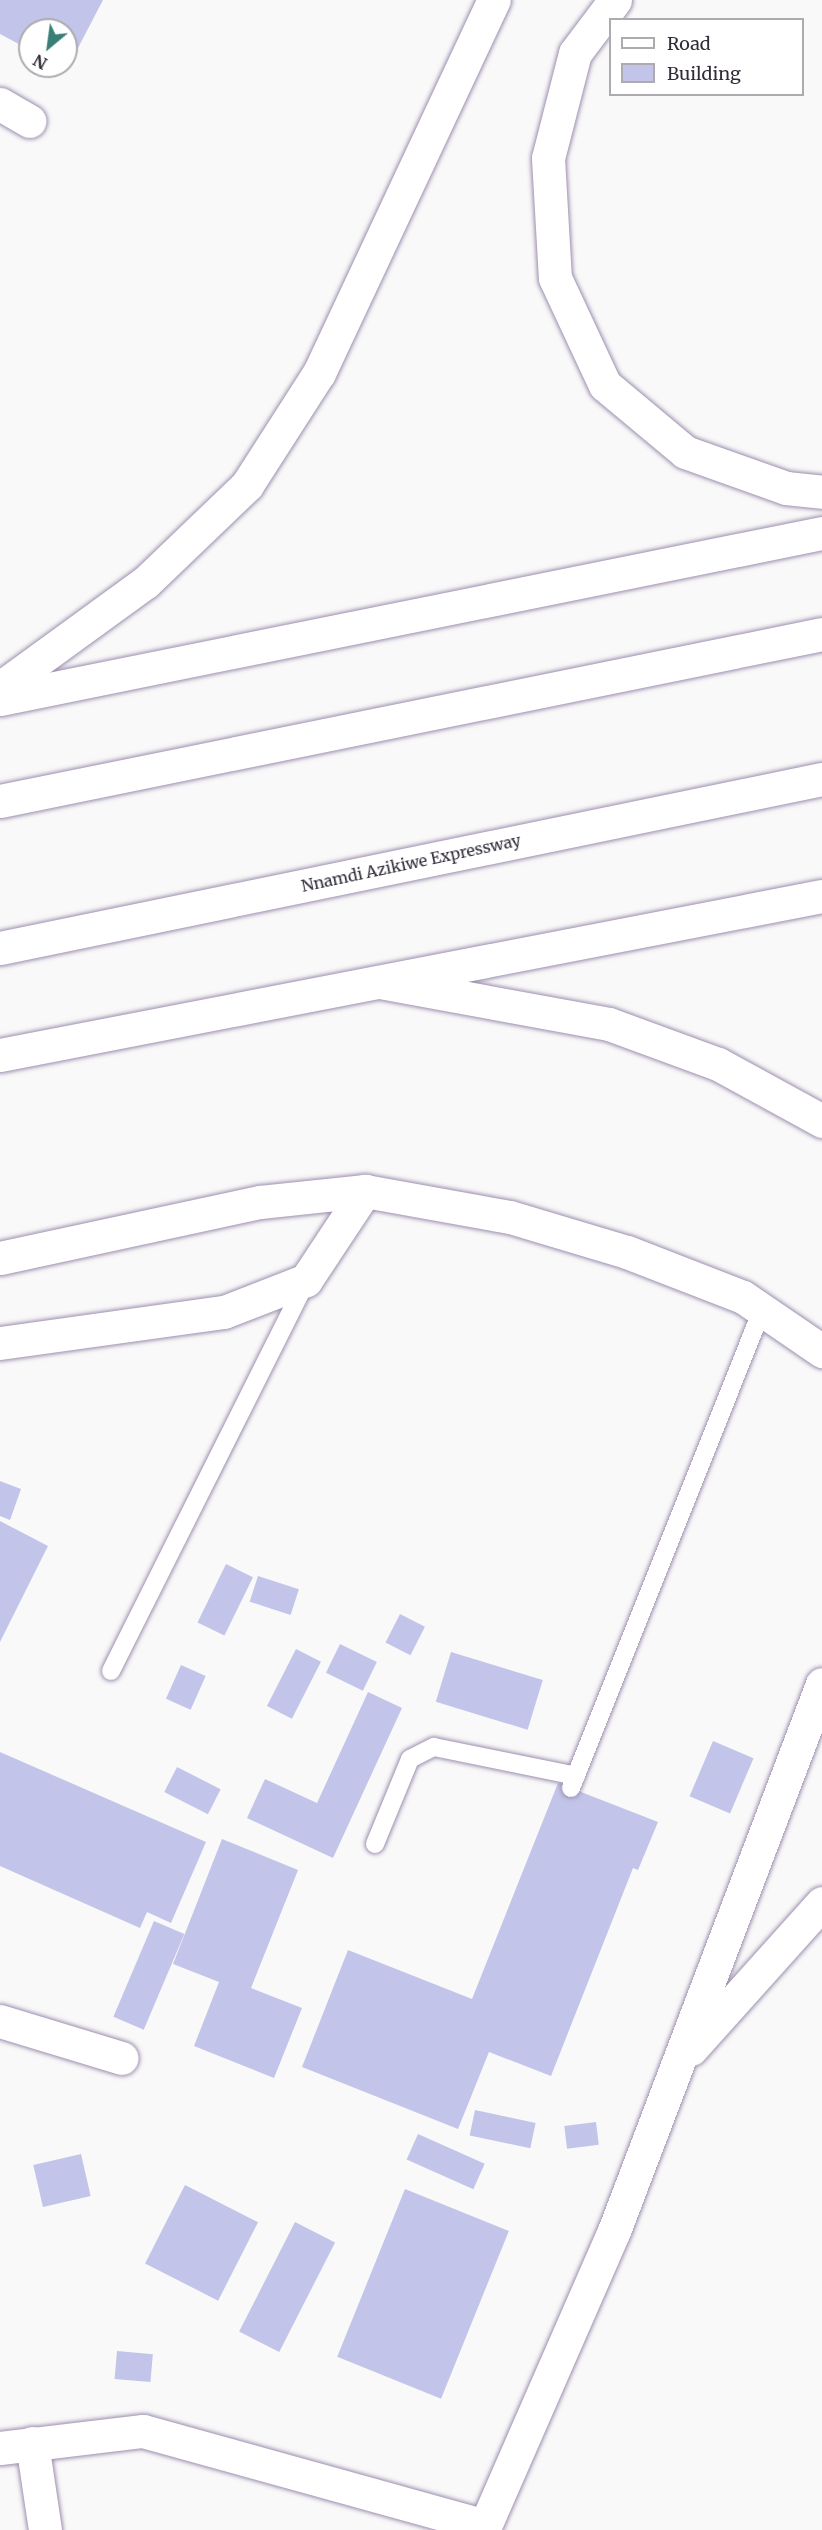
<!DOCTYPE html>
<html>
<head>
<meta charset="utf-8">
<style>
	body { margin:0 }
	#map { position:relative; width:822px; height:2530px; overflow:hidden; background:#f9f9f9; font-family:Merriweather,serif }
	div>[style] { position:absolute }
	.building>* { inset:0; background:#c2c5e9; transform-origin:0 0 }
	.roads { filter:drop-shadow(0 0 2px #9d8faf) drop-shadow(0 0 2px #9d8faf) }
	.service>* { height:18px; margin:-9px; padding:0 9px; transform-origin:9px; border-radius:9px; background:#fff }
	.minor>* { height:33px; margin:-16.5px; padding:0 16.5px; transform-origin:16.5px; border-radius:16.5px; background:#fff }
	.trunk>* { height:33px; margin:-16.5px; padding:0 16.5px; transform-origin:16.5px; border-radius:16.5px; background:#fff }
	.motorway>* { height:33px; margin:-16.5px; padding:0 16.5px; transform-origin:16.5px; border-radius:16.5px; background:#fff }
	span { translate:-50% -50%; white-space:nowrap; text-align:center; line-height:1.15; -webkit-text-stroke:5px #fff; paint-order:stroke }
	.street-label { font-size:16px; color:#322c39 }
	.legend { position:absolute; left:609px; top:18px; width:195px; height:78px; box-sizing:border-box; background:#fff; border:2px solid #adabb0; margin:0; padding:8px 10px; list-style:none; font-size:18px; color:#322c39 }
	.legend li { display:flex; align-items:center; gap:12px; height:30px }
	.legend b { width:30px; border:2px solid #adabb0 }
	.north { position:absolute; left:18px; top:18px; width:60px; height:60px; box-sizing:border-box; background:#fff; border:2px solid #adabb0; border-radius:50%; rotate:209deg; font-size:16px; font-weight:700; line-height:24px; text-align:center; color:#322c39 }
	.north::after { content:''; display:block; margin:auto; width:21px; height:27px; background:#397f77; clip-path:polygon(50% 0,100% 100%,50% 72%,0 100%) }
</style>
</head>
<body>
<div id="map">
	<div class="building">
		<div style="clip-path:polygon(0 0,103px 0,66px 71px,60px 66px,66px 66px,66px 30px,30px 30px,30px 50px,0 34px)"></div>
		<div style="clip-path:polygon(0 1481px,21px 1489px,10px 1520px,0 1516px)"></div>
		<div style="clip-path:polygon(0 1521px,48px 1546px,0 1642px)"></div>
		<div style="left:226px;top:1564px;width:30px;height:65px;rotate:26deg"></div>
		<div style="left:258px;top:1576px;width:43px;height:27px;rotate:18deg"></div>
		<div style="left:400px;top:1614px;width:28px;height:32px;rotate:27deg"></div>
		<div style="left:340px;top:1644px;width:41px;height:32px;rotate:26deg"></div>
		<div style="left:296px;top:1649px;width:28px;height:64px;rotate:27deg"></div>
		<div style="left:451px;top:1652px;width:96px;height:52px;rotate:17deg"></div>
		<div style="left:181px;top:1665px;width:27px;height:37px;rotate:24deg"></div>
		<div style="clip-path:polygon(368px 1692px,402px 1708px,333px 1858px,247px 1818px,265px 1779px,317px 1803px)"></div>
		<div style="left:713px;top:1741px;width:44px;height:60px;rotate:23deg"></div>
		<div style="clip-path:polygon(0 1752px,206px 1842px,171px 1923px,147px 1912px,140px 1928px,0 1866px)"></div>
		<div style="left:177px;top:1767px;width:49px;height:28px;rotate:27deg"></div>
		<div style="clip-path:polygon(558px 1783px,658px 1822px,638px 1870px,633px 1868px,551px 2076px,489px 2052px,458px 2129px,302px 2067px,348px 1950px,472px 1999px)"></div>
		<div style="clip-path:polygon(222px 1839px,298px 1870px,251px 1988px,302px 2008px,274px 2078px,194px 2046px,219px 1982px,173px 1964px)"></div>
		<div style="left:154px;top:1921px;width:33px;height:104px;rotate:23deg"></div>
		<div style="left:475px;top:2110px;width:62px;height:26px;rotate:12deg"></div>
		<div style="left:596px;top:2122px;width:23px;height:32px;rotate:83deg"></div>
		<div style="left:418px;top:2134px;width:73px;height:28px;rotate:24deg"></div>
		<div style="left:81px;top:2154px;width:43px;height:49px;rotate:77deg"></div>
		<div style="left:185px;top:2185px;width:82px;height:88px;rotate:27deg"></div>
		<div style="left:405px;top:2189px;width:112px;height:181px;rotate:22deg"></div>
		<div style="left:295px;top:2222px;width:45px;height:123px;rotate:27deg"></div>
		<div style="left:117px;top:2351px;width:36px;height:28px;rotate:5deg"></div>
	</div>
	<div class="roads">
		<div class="service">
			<div style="left:111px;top:1671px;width:436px;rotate:-63.4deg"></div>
			<div style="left:571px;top:1788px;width:515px;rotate:-68.22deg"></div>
			<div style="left:375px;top:1844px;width:92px;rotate:-67.6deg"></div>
			<div style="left:410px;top:1759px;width:27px;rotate:-27deg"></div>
			<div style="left:434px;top:1747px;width:145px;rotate:11.5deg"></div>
		</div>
		<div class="minor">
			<div style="left:0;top:104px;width:34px;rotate:30deg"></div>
			<div style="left:0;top:1258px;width:266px;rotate:-12.2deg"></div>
			<div style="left:260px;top:1202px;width:106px;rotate:-6deg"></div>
			<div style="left:365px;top:1191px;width:147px;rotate:10.2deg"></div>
			<div style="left:510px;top:1217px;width:122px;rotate:16.7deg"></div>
			<div style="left:627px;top:1252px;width:124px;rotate:21.2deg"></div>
			<div style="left:743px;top:1297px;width:96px;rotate:34.4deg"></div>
			<div style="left:0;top:1343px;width:226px;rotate:-7.9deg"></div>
			<div style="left:224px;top:1312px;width:88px;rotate:-21.3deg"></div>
			<div style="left:306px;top:1280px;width:107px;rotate:-56.5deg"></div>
			<div style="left:0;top:2021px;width:127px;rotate:16.9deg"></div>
			<div style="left:691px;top:2049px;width:196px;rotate:-48.1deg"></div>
			<div style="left:32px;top:2443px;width:88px;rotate:81.5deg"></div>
			<div style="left:0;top:2448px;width:144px;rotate:-6.8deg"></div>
			<div style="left:143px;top:2431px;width:355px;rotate:15.5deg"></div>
			<div style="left:485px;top:2526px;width:322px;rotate:-66.4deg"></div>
			<div style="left:614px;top:2231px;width:585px;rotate:-69.18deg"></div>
		</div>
		<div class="trunk">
			<div style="left:0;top:699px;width:839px;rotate:-11.42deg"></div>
			<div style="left:0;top:1055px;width:837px;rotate:-10.95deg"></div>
		</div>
		<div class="motorway">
			<div style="left:615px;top:0;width:66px;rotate:127deg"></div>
			<div style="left:575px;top:53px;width:108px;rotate:104.4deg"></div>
			<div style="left:548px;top:158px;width:120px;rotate:86.7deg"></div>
			<div style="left:555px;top:278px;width:118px;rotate:65deg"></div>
			<div style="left:605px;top:385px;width:104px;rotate:39.9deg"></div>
			<div style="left:685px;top:452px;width:107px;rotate:19.6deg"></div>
			<div style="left:786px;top:488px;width:36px;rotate:6deg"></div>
			<div style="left:0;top:688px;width:180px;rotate:-36deg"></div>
			<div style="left:146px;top:582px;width:140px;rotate:-43.8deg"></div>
			<div style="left:247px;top:485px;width:133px;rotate:-57.3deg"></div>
			<div style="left:319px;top:373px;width:412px;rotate:-64.9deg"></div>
			<div style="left:0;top:801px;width:839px;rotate:-11.48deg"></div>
			<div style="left:0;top:948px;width:839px;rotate:-11.62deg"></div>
			<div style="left:380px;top:982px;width:233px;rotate:10.4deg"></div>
			<div style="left:609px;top:1024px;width:116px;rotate:20.2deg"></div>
			<div style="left:718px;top:1064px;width:119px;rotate:28.7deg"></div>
		</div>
	</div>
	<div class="street-label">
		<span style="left:411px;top:863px;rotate:-12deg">Nnamdi Azikiwe Expressway</span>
	</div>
	<ul class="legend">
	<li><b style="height:8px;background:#fff"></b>Road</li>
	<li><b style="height:16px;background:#c2c5e9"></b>Building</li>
	</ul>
	<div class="north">N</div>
</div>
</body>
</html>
